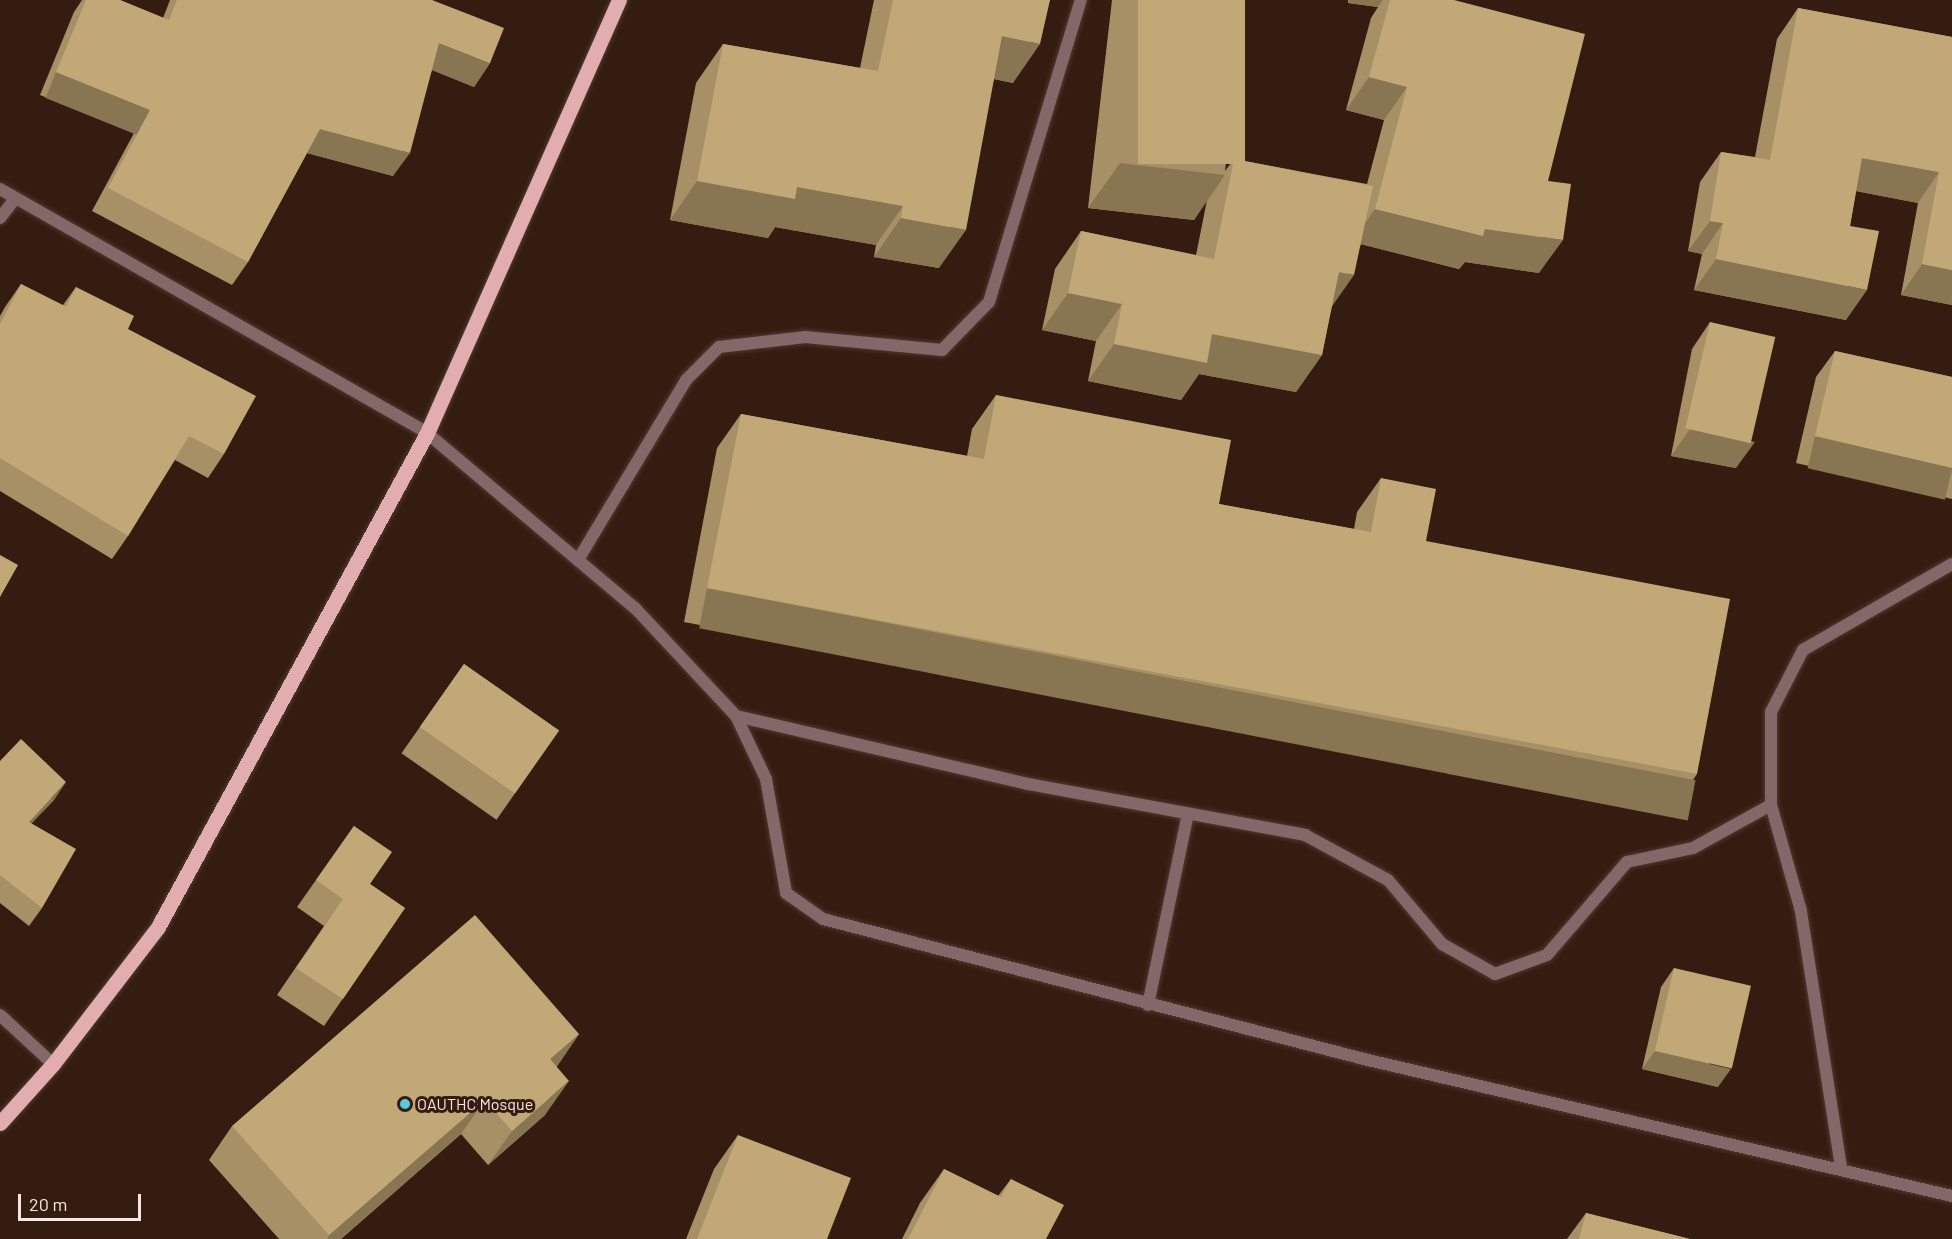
<!DOCTYPE html>
<html>
<head>
<meta charset="utf-8">
<style>
	body { margin:0 }
	#map { position:relative; width:1952px; height:1239px; overflow:hidden; background:#341d10; font-family:Barlow,sans-serif }
	div>[style] { position:absolute }
	.roads { filter:drop-shadow(0 0 2px #4f392d) drop-shadow(0 0 2px #4f392d) }
	.service>* { height:12px; margin:-6px; padding:0 6px; transform-origin:6px; border-radius:6px; background:#826869 }
	.minor>* { height:12px; margin:-6px; padding:0 6px; transform-origin:6px; border-radius:6px; background:#826869 }
	.tertiary>* { height:12px; margin:-6px; padding:0 6px; transform-origin:6px; border-radius:6px; background:#826869 }
	.primary>* { height:15px; margin:-7.5px; padding:0 7.5px; transform-origin:7.5px; border-radius:7.5px; background:#e2adae }
	.wall>* { inset:0; background:#a79066; transform-origin:0 0 }
	.shaded-wall>* { inset:0; background:#887653; transform-origin:0 0 }
	.building>* { inset:0; background:#c2a877; transform-origin:0 0 }
	.dots>* { width:16px; height:16px; translate:-50% -50%; box-sizing:border-box; border:3px solid #341d10; border-radius:50% }
	span { translate:-50% -50%; white-space:nowrap; text-align:center; line-height:1.15; -webkit-text-stroke:6px #341d10; paint-order:stroke }
	.poi-label { font-size:16px; color:#f8e7df }
	.left { translate:0 -50%; text-align:left }
	.scale { position:absolute; left:18px; top:1194px; width:123px; height:27px; box-sizing:border-box; border:3px solid #f8e7df; border-top:0; padding-left:8px; font-size:18px; line-height:21px; white-space:nowrap; color:#f8e7df; -webkit-text-stroke:4px #341d10; paint-order:stroke }
</style>
</head>
<body>
<div id="map">
	<div class="roads">
		<div class="service">
			<div style="left:578px;top:560px;width:210px;rotate:-59deg"></div>
			<div style="left:686px;top:380px;width:47px;rotate:-45deg"></div>
			<div style="left:719px;top:347px;width:87px;rotate:-6.6deg"></div>
			<div style="left:805px;top:337px;width:138px;rotate:5.4deg"></div>
			<div style="left:942px;top:350px;width:67px;rotate:-45.6deg"></div>
			<div style="left:989px;top:302px;width:316px;rotate:-73.1deg"></div>
			<div style="left:736px;top:716px;width:300px;rotate:13.1deg"></div>
			<div style="left:1028px;top:784px;width:282px;rotate:10.4deg"></div>
			<div style="left:1305px;top:835px;width:94px;rotate:28.5deg"></div>
			<div style="left:1388px;top:880px;width:84px;rotate:49.8deg"></div>
			<div style="left:1442px;top:944px;width:61px;rotate:29.5deg"></div>
			<div style="left:1495px;top:974px;width:55px;rotate:-20.1deg"></div>
			<div style="left:1547px;top:955px;width:123px;rotate:-49.3deg"></div>
			<div style="left:1627px;top:862px;width:67px;rotate:-12deg"></div>
			<div style="left:1693px;top:848px;width:89px;rotate:-28.9deg"></div>
			<div style="left:1148px;top:1005px;width:195px;rotate:-78.2deg"></div>
			<div style="left:0;top:1015px;width:72px;rotate:42.8deg"></div>
		</div>
		<div class="minor">
			<div style="left:0;top:189px;width:492px;rotate:29.7deg"></div>
			<div style="left:0;top:218px;width:23px;rotate:-52deg"></div>
			<div style="left:1841px;top:1167px;width:259px;rotate:-98.9deg"></div>
			<div style="left:1801px;top:911px;width:110px;rotate:-105.8deg"></div>
			<div style="left:1771px;top:805px;width:93px;rotate:-90deg"></div>
			<div style="left:1771px;top:712px;width:70px;rotate:-62.7deg"></div>
			<div style="left:1803px;top:650px;width:172px;rotate:-30deg"></div>
		</div>
		<div class="tertiary">
			<div style="left:427px;top:433px;width:272px;rotate:40.1deg"></div>
			<div style="left:635px;top:608px;width:148px;rotate:46.9deg"></div>
			<div style="left:736px;top:716px;width:70px;rotate:64.5deg"></div>
			<div style="left:766px;top:779px;width:116px;rotate:80deg"></div>
			<div style="left:786px;top:893px;width:45px;rotate:35.1deg"></div>
			<div style="left:823px;top:919px;width:563px;rotate:14.51deg"></div>
			<div style="left:1368px;top:1060px;width:600px;rotate:13.11deg"></div>
		</div>
		<div class="primary">
			<div style="left:0;top:1123px;width:79px;rotate:-48.1deg"></div>
			<div style="left:53px;top:1064px;width:173px;rotate:-52.5deg"></div>
			<div style="left:158px;top:927px;width:562px;rotate:-61.43deg"></div>
			<div style="left:427px;top:433px;width:474px;rotate:-66.1deg"></div>
		</div>
	</div>
	<div class="wall">
		<div style="clip-path:polygon(82px 0,120px 0,163px 18px,170px 0,432px 0,490px 63px,474px 87px,432px 70px,393px 176px,307px 153px,248px 262px,232px 285px,92px 211px,134px 133px,40px 95px,74px 12px)"></div>
		<div style="clip-path:polygon(874px 0,1050px 0,1013px 83px,994px 79px,939px 268px,874px 257px,876px 245px,775px 227px,768px 238px,670px 220px,696px 83px,723px 44px,860px 68px)"></div>
		<div style="clip-path:polygon(1112px 0,1245px 0,1225px 171px,1234px 159px,1367px 184px,1384px 120px,1346px 110px,1371px 18px,1378px 7px,1348px 3px,1348px 0,1454px 0,1548px 181px,1539px 273px,1465px 262px,1459px 269px,1361px 244px,1331px 308px,1322px 355px,1296px 392px,1199px 374px,1181px 400px,1088px 381px,1096px 341px,1042px 330px,1055px 269px,1081px 231px,1196px 255px,1207px 200px,1194px 220px,1088px 208px)"></div>
		<div style="clip-path:polygon(1798px 8px,1952px 37px,1952px 305px,1901px 295px,1918px 203px,1856px 191px,1850px 226px,1846px 320px,1694px 290px,1702px 254px,1688px 251px,1700px 182px,1721px 152px,1755px 157px,1777px 39px)"></div>
		<div style="clip-path:polygon(21px 284px,63px 305px,76px 287px,128px 329px,224px 454px,208px 478px,175px 460px,128px 536px,112px 559px,0 491px,0 316px,5px 307px)"></div>
		<div style="clip-path:polygon(1710px 322px,1736px 468px,1671px 456px,1692px 349px)"></div>
		<div style="clip-path:polygon(1835px 351px,1952px 377px,1952px 499px,1796px 463px,1816px 377px)"></div>
		<div style="clip-path:polygon(996px 395px,1219px 504px,1354px 529px,1357px 512px,1381px 478px,1426px 541px,1697px 774px,1674px 808px,684px 622px,717px 448px,741px 414px,967px 456px,972px 429px)"></div>
		<div style="left:464px;top:664px;width:116px;height:109px;rotate:35deg"></div>
		<div style="clip-path:polygon(0 761px,54px 800px,31px 823px,42px 908px,29px 926px,0 903px)"></div>
		<div style="clip-path:polygon(354px 826px,370px 884px,405px 908px,324px 1026px,277px 995px,324px 926px,297px 907px)"></div>
		<div style="clip-path:polygon(1674px 968px,1718px 1087px,1642px 1069px,1661px 987px)"></div>
		<div style="clip-path:polygon(579px 1034px,557px 1066px,545px 1115px,488px 1165px,461px 1134px,341px 1239px,279px 1239px,209px 1160px,232px 1126px)"></div>
		<div style="clip-path:polygon(738px 1135px,827px 1239px,686px 1239px,714px 1169px)"></div>
		<div style="clip-path:polygon(944px 1169px,998px 1196px,1011px 1179px,1046px 1239px,902px 1239px,920px 1203px)"></div>
		<div style="clip-path:polygon(1586px 1213px,1690px 1239px,1567px 1239px)"></div>
	</div>
	<div class="shaded-wall">
		<div style="clip-path:polygon(1349px 0,1383px 0,1378px 7px,1348px 3px)"></div>
		<div style="clip-path:polygon(1002px 36px,1040px 44px,1013px 83px,975px 75px)"></div>
		<div style="clip-path:polygon(439px 43px,490px 63px,474px 87px,422px 66px)"></div>
		<div style="left:56px;top:72px;width:101px;height:28px;rotate:22deg"></div>
		<div style="clip-path:polygon(1369px 77px,1407px 87px,1384px 120px,1346px 110px)"></div>
		<div style="clip-path:polygon(320px 129px,410px 153px,393px 176px,303px 152px)"></div>
		<div style="clip-path:polygon(1862px 158px,1939px 172px,1918px 203px,1840px 188px)"></div>
		<div style="clip-path:polygon(1120px 163px,1225px 175px,1194px 220px,1088px 208px)"></div>
		<div style="clip-path:polygon(697px 181px,797px 187px,903px 206px,876px 245px,775px 227px,768px 238px,670px 220px)"></div>
		<div style="clip-path:polygon(1375px 209px,1485px 229px,1563px 240px,1539px 273px,1465px 262px,1459px 269px,1352px 242px)"></div>
		<div style="clip-path:polygon(901px 218px,966px 230px,939px 268px,874px 257px)"></div>
		<div style="clip-path:polygon(1710px 221px,1723px 223px,1702px 254px,1688px 251px)"></div>
		<div style="clip-path:polygon(1716px 259px,1867px 290px,1846px 320px,1694px 290px)"></div>
		<div style="clip-path:polygon(1922px 264px,1952px 270px,1952px 305px,1901px 295px)"></div>
		<div style="clip-path:polygon(1339px 272px,1354px 275px,1328px 312px)"></div>
		<div style="clip-path:polygon(1068px 293px,1122px 304px,1096px 341px,1042px 330px)"></div>
		<div style="clip-path:polygon(1212px 334px,1322px 355px,1296px 392px,1199px 374px,1181px 400px,1088px 381px,1114px 344px)"></div>
		<div style="clip-path:polygon(1690px 429px,1755px 442px,1736px 468px,1671px 456px)"></div>
		<div style="left:1815px;top:436px;width:141px;height:33px;rotate:13deg"></div>
		<div style="left:707px;top:588px;width:1007px;height:41px;rotate:11deg"></div>
		<div style="clip-path:polygon(66px 782px,54px 800px,16px 840px,29px 822px)"></div>
		<div style="clip-path:polygon(579px 1034px,556px 1068px,550px 1059px)"></div>
		<div style="clip-path:polygon(1655px 1051px,1731px 1069px,1718px 1087px,1642px 1069px)"></div>
		<div style="clip-path:polygon(569px 1081px,545px 1115px,488px 1165px,512px 1131px)"></div>
		<div style="clip-path:polygon(485px 1100px,461px 1134px,341px 1239px,327px 1239px,329px 1235px)"></div>
	</div>
	<div class="building">
		<div style="clip-path:polygon(86px 0,120px 0,169px 20px,177px 0,432px 0,504px 28px,490px 63px,439px 43px,410px 153px,320px 129px,248px 262px,108px 188px,150px 110px,56px 72px)"></div>
		<div style="clip-path:polygon(893px 0,1050px 0,1040px 44px,1002px 36px,966px 230px,901px 218px,903px 206px,797px 187px,795px 199px,697px 181px,723px 44px,878px 71px)"></div>
		<div style="left:1138px;top:0;width:107px;height:164px"></div>
		<div style="clip-path:polygon(1390px 0,1454px 0,1585px 34px,1548px 181px,1571px 184px,1563px 240px,1485px 229px,1483px 236px,1375px 209px,1407px 87px,1369px 77px)"></div>
		<div style="clip-path:polygon(1798px 8px,1952px 37px,1952px 270px,1922px 264px,1939px 172px,1862px 158px,1850px 226px,1879px 231px,1867px 290px,1716px 259px,1723px 223px,1710px 221px,1721px 152px,1770px 160px)"></div>
		<div style="clip-path:polygon(1234px 159px,1373px 186px,1354px 275px,1339px 272px,1322px 355px,1212px 334px,1207px 363px,1114px 344px,1122px 304px,1068px 293px,1081px 231px,1214px 259px)"></div>
		<div style="clip-path:polygon(21px 284px,66px 307px,76px 287px,134px 316px,128px 329px,256px 396px,224px 454px,189px 436px,128px 536px,0 458px,0 324px)"></div>
		<div style="left:1710px;top:322px;width:67px;height:109px;rotate:13deg"></div>
		<div style="clip-path:polygon(1835px 351px,1952px 377px,1952px 468px,1815px 436px)"></div>
		<div style="clip-path:polygon(996px 395px,1231px 440px,1219px 504px,1371px 532px,1381px 478px,1436px 489px,1426px 541px,1730px 599px,1697px 774px,707px 588px,741px 414px,984px 459px)"></div>
		<div style="clip-path:polygon(0 555px,18px 565px,0 597px)"></div>
		<div style="left:464px;top:664px;width:116px;height:77px;rotate:35deg"></div>
		<div style="clip-path:polygon(21px 739px,66px 782px,29px 822px,76px 849px,42px 908px,0 875px,0 761px)"></div>
		<div style="clip-path:polygon(354px 826px,392px 852px,370px 884px,405px 908px,343px 999px,296px 968px,343px 899px,316px 880px)"></div>
		<div style="clip-path:polygon(475px 915px,579px 1034px,550px 1059px,569px 1081px,512px 1131px,485px 1100px,329px 1235px,232px 1126px)"></div>
		<div style="left:1674px;top:968px;width:79px;height:85px;rotate:13deg"></div>
		<div style="clip-path:polygon(738px 1135px,851px 1178px,827px 1239px,697px 1239px)"></div>
		<div style="clip-path:polygon(944px 1169px,1001px 1197px,1011px 1179px,1064px 1205px,1046px 1239px,908px 1239px)"></div>
		<div style="clip-path:polygon(1586px 1213px,1690px 1239px,1579px 1239px)"></div>
	</div>
	<div class="dots">
		<div style="left:405px;top:1104px;background:#57c9e2"></div>
	</div>
	<div class="poi-label">
		<span class="left" style="left:417px;top:1104px">OAUTHC Mosque</span>
	</div>
	<div class="scale">20 m</div>
</div>
</body>
</html>
